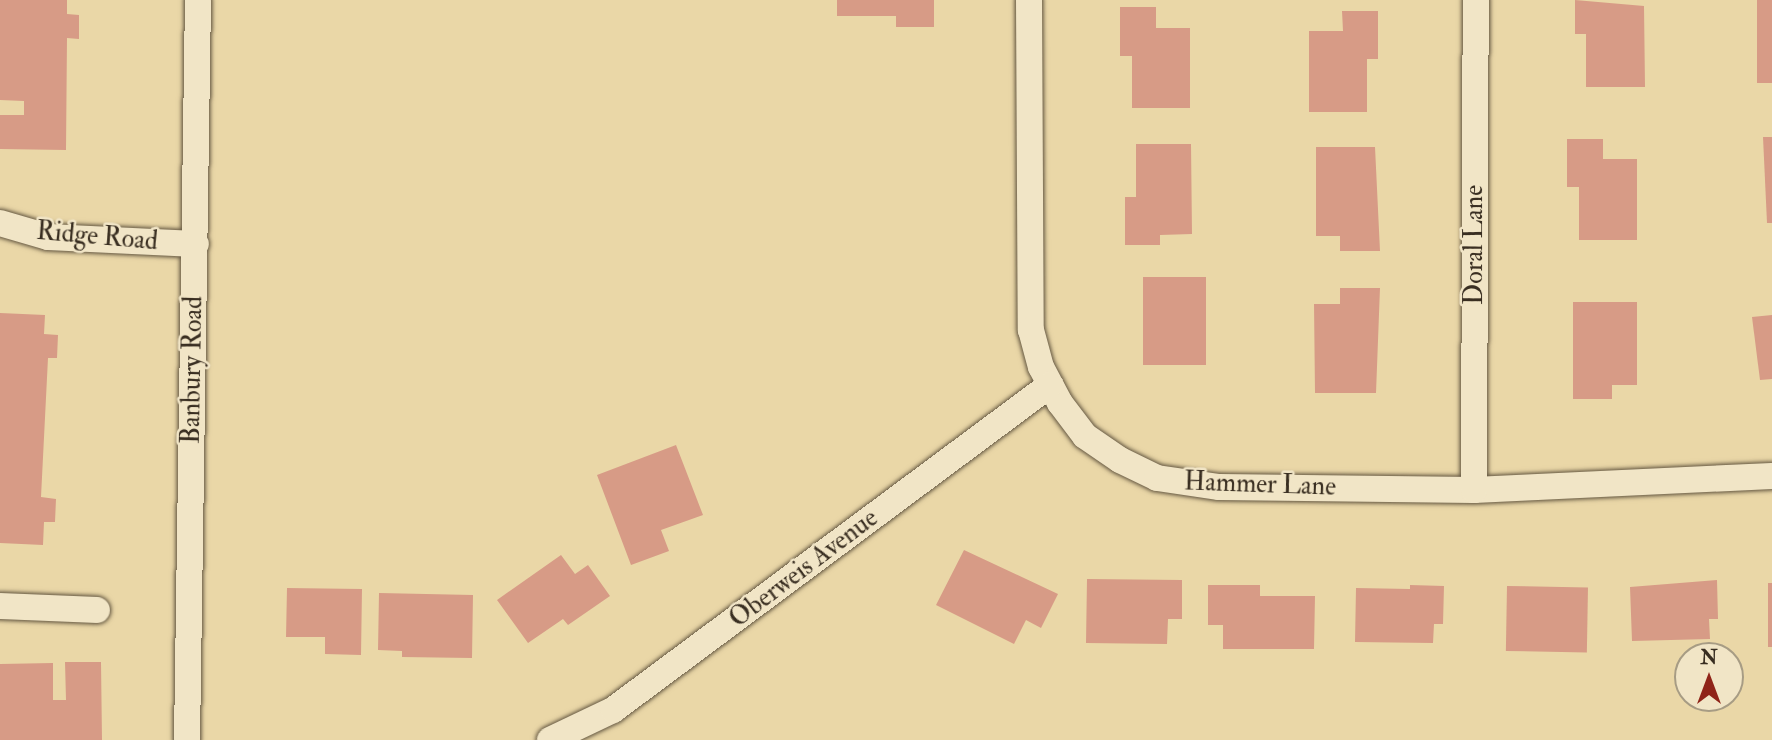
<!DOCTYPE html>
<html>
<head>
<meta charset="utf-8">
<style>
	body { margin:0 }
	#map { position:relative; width:1772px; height:740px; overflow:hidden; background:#ead7a7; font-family:"IM FELL Double Pica",serif }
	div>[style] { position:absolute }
	.building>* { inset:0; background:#d79b86; transform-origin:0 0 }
	.roads { filter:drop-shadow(0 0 2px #655842) drop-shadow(0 0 2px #655842) }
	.street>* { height:26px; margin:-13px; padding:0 13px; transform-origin:13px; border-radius:13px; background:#f1e5c6 }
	span { translate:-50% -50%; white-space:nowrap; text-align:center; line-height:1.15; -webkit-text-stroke:5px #f1e5c6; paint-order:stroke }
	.street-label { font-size:26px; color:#392e21 }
	.north { position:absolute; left:1674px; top:642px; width:70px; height:70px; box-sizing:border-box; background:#f1e5c6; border:2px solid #a79c84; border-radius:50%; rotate:0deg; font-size:19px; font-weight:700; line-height:28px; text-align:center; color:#392e21 }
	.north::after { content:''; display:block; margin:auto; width:24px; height:32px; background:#8f2418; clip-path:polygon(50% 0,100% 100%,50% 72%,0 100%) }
</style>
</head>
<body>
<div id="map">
	<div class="building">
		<div style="clip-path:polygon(0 0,67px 0,67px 14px,79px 15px,79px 39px,67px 38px,66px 150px,0 149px,0 115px,24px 115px,24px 101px,0 100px)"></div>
		<div style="clip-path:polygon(837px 0,934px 0,934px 27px,896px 27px,896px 16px,837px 16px)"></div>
		<div style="clip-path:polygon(1575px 0,1644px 6px,1645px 87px,1586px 87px,1586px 34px,1575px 34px)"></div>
		<div style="left:1757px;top:0;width:15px;height:83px"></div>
		<div style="clip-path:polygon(1120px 7px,1156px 7px,1156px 28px,1190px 28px,1190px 108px,1132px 108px,1132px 56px,1120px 56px)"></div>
		<div style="clip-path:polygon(1342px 11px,1378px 11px,1378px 59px,1367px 59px,1367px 112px,1309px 112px,1309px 31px,1343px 31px)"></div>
		<div style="clip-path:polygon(1763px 137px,1772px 137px,1772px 223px,1767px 223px)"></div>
		<div style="clip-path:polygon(1567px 139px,1603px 139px,1603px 159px,1637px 159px,1637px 240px,1579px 240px,1579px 187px,1567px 187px)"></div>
		<div style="clip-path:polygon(1136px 144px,1191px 144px,1192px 234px,1160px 235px,1160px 245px,1125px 245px,1125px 197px,1136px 197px)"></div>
		<div style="clip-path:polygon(1316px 147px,1375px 147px,1380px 251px,1340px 251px,1340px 236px,1316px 236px)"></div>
		<div style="left:1143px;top:277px;width:63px;height:88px"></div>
		<div style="clip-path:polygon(1340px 288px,1380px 288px,1376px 393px,1315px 393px,1314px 304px,1340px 304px)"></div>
		<div style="clip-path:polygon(1573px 302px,1637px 302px,1637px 385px,1612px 385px,1612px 399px,1573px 399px)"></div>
		<div style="clip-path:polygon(0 313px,45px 315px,44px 334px,58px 335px,57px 358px,48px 358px,41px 497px,56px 499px,55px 522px,44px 522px,43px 545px,0 543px)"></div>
		<div style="clip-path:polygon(1772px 315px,1772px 379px,1760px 380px,1752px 317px)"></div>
		<div style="clip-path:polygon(676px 445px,703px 515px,661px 530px,669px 551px,631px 565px,597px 475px)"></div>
		<div style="clip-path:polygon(964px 550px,1058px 594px,1041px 628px,1026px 620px,1014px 644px,936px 605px)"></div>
		<div style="clip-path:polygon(561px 555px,575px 574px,588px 565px,610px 596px,568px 625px,563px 619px,528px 643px,497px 600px)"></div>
		<div style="clip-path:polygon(1087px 579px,1182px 580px,1182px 619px,1168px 619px,1167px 644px,1086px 643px)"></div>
		<div style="clip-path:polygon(1717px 580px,1718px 619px,1709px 619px,1710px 639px,1632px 641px,1630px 587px)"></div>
		<div style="left:1768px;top:583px;width:4px;height:64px"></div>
		<div style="clip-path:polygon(1208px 585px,1260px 585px,1260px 596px,1315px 596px,1314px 649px,1223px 649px,1223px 625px,1208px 625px)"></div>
		<div style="clip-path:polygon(1410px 585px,1444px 586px,1443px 624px,1434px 624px,1433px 643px,1355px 642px,1356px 588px,1410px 589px)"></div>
		<div style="left:1507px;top:586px;width:81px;height:65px;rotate:1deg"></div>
		<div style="clip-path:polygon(287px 588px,362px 589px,361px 655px,325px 654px,325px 637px,286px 637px)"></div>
		<div style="clip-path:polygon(379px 593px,473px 595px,472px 658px,402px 657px,402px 651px,378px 650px)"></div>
		<div style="clip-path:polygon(65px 662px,101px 662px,102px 740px,0 740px,0 664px,53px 663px,53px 700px,66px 700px)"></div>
	</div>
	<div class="roads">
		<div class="street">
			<div style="left:1029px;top:0;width:330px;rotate:89.7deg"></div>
			<div style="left:1031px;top:330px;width:38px;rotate:75deg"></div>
			<div style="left:1041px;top:367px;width:41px;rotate:62.2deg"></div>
			<div style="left:1060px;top:403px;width:41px;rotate:52.9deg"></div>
			<div style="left:1085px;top:436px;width:42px;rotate:34.4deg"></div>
			<div style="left:1120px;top:460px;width:41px;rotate:25.9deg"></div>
			<div style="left:1157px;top:478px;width:63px;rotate:8.3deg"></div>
			<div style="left:1219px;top:487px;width:255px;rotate:0.7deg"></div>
			<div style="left:1474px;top:490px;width:298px;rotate:-2.7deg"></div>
			<div style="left:0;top:223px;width:50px;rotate:16.3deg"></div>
			<div style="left:48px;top:237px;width:148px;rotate:2.7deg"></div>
			<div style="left:1474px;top:490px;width:490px;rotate:-89.8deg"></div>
			<div style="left:0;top:606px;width:97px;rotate:2.4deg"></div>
			<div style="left:187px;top:740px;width:740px;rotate:-89.15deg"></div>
			<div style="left:550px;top:740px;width:70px;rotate:-25.5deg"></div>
			<div style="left:613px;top:710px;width:545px;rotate:-36.64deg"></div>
		</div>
	</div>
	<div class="street-label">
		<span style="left:97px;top:237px;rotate:5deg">Ridge Road</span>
		<span style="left:1475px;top:245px;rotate:-90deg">Doral Lane</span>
		<span style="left:193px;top:370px;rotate:-89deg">Banbury Road</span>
		<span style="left:1260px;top:485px;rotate:2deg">Hammer Lane</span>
		<span style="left:804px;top:569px;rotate:-37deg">Oberweis Avenue</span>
	</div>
	<div class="north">N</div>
</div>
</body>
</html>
